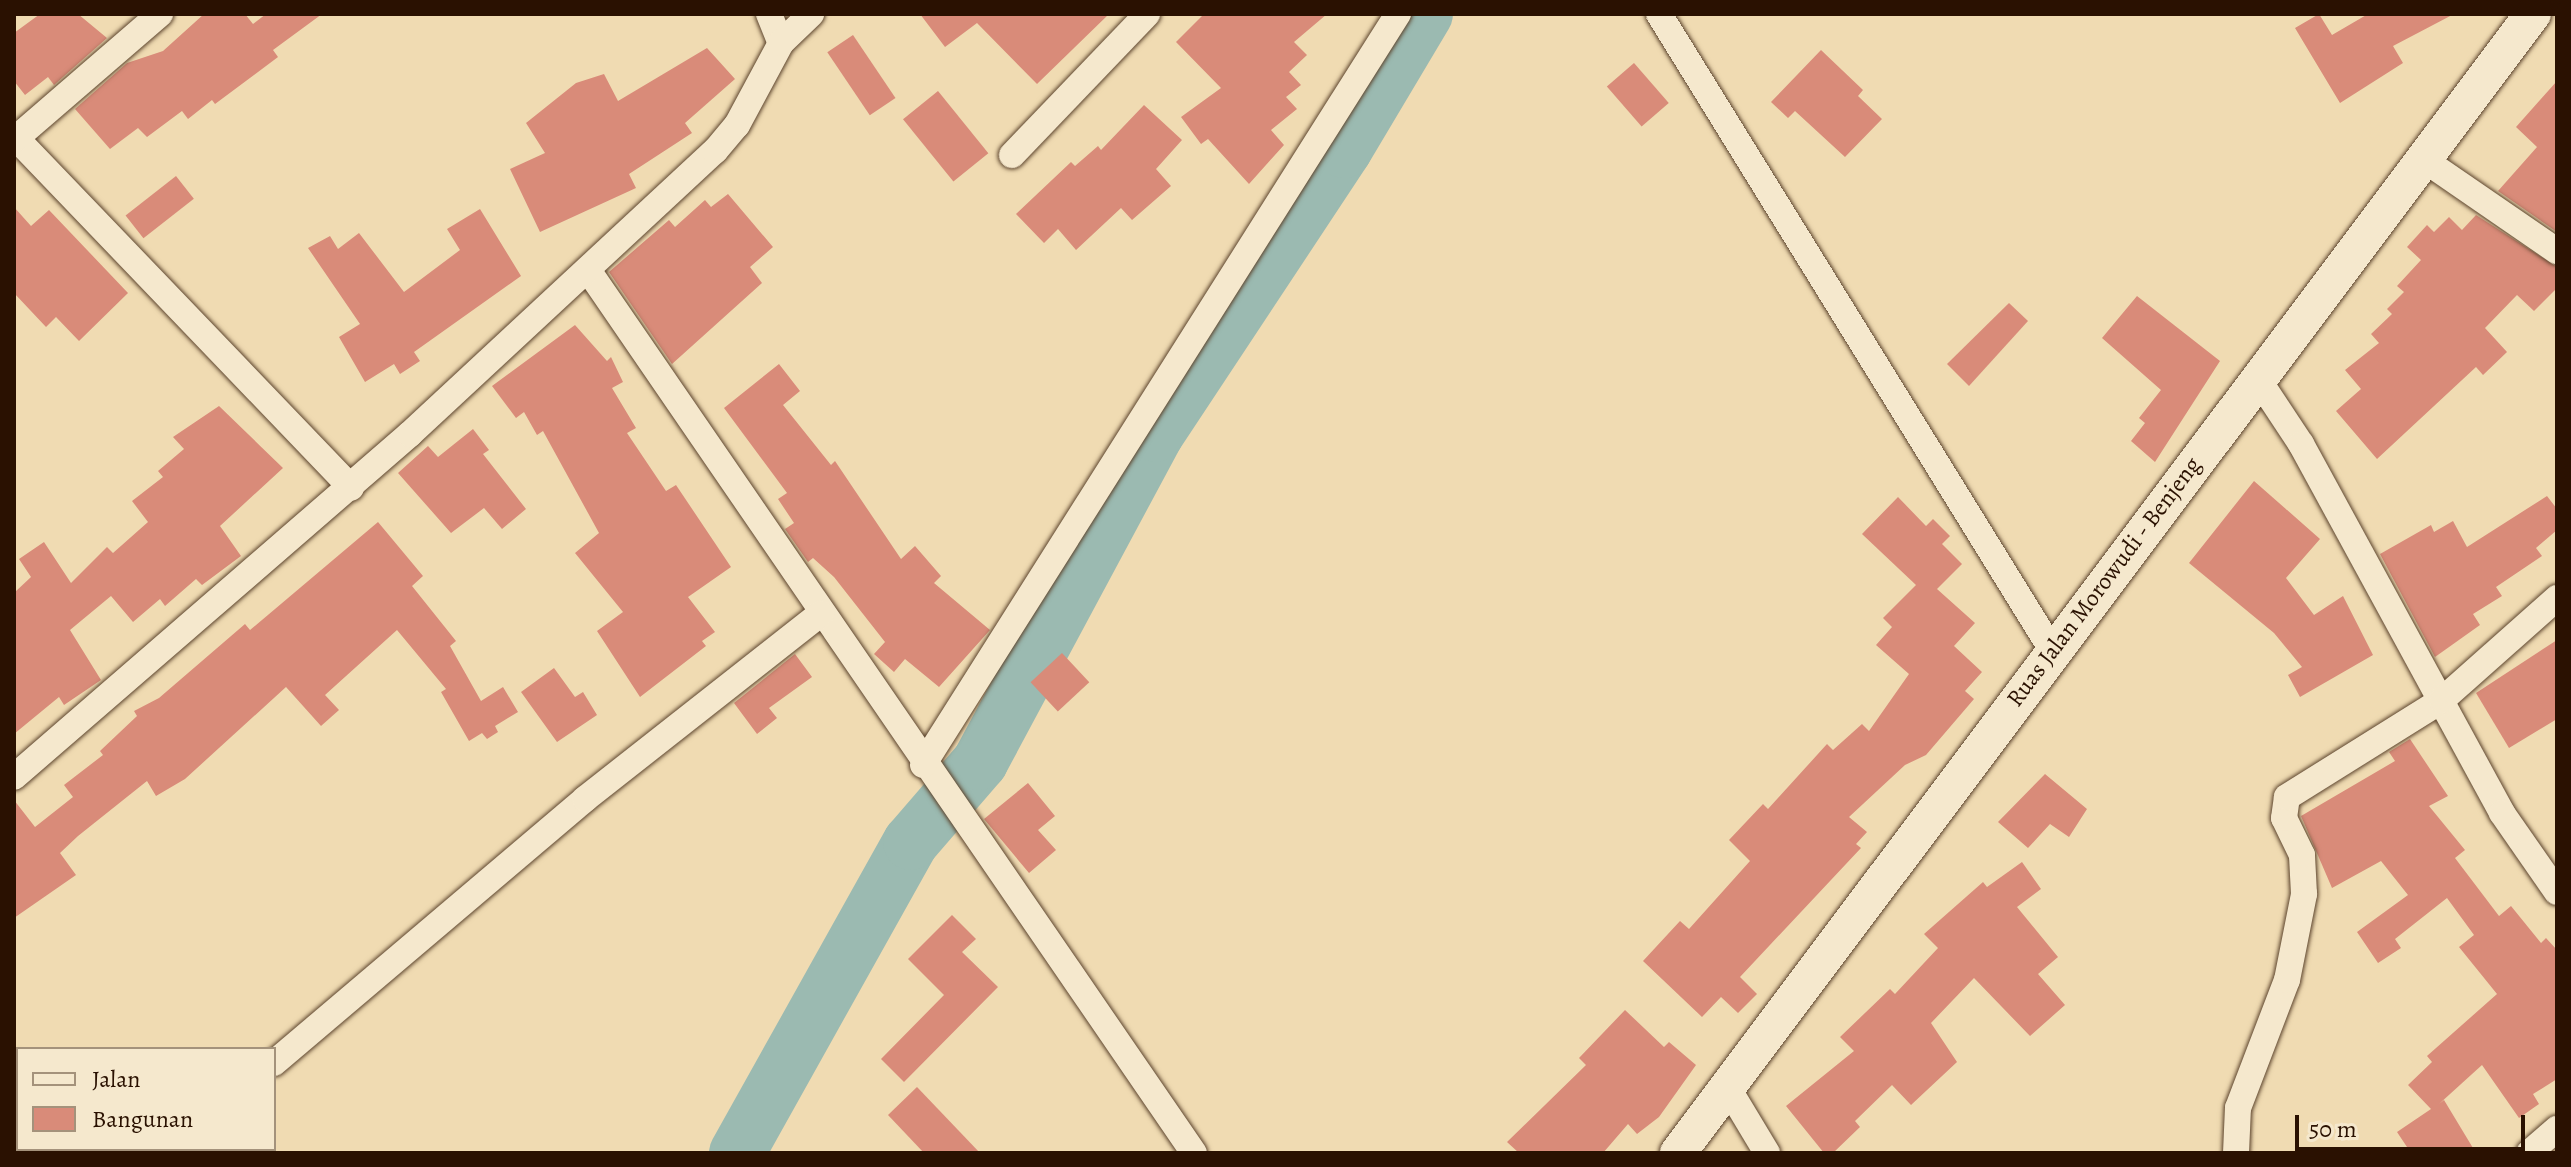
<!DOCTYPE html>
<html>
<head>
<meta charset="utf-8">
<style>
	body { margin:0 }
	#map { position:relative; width:2571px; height:1167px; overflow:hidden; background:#f0dbb2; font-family:Alegreya,serif }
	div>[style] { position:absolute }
	.river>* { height:56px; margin:-28px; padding:0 28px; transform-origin:28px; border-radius:28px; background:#9bbab1 }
	.building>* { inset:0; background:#d98b79; transform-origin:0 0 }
	.roads { filter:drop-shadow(0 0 2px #5c442d) drop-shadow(0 0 2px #5c442d) }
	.minor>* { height:26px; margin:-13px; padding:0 13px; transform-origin:13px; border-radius:13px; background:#f5e8cd }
	.secondary>* { height:36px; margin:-18px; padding:0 18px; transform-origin:18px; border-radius:18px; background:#f5e8cd }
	span { translate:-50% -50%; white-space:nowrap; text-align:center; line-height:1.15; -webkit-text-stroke:6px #f5e8cd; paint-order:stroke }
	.street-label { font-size:24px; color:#2a1101 }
	.frame { position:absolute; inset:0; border:16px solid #2a1101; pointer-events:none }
	.legend { position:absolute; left:16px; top:1047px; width:260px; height:104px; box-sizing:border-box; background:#f5e8cd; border:2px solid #a4927b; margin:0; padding:10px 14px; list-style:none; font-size:24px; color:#2a1101 }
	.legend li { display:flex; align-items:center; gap:16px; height:40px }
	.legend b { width:40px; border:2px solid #a4927b }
	.scale { position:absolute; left:2295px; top:1115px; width:230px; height:36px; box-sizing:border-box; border:4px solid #2a1101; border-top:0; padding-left:10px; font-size:24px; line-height:28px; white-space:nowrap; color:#2a1101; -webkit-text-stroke:6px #f5e8cd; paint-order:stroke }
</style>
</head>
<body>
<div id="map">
	<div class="river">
		<div style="left:737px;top:1153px;width:356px;rotate:-60.8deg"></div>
		<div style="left:911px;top:842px;width:106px;rotate:-49.2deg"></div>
		<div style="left:980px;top:762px;width:372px;rotate:-61.8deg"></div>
		<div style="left:1156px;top:434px;width:341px;rotate:-56.5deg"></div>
		<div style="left:1344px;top:150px;width:158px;rotate:-59.2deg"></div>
	</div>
	<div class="building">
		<div style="clip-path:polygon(40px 14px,78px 14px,107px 38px,54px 85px,48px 77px,25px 95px,14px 81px,14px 33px)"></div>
		<div style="clip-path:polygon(204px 14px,245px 14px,253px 24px,266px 14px,322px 14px,273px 50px,278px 57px,215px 104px,212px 100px,188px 119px,182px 111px,147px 137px,138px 128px,110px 149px,75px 109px,127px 63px,163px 51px)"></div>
		<div style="clip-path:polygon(920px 14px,1109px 14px,1037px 84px,977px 23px,945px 47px)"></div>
		<div style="clip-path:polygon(1204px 14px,1327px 14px,1294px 42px,1307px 55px,1289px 72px,1301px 85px,1286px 97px,1297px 109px,1271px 130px,1284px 145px,1249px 184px,1208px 139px,1201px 144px,1181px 117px,1221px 88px,1176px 42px)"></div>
		<div style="clip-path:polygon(2319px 14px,2332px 35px,2368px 14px,2454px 14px,2393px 46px,2403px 63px,2340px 103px,2295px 28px)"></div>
		<div style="left:853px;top:35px;width:76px;height:31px;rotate:56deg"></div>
		<div style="clip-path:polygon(707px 48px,735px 79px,685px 123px,692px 133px,629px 174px,636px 188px,540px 232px,510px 169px,545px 153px,526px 123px,576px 83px,604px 74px,618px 101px)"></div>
		<div style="clip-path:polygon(1821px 50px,1863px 90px,1858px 96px,1882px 119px,1845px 157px,1795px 111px,1788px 118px,1771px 102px)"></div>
		<div style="left:1634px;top:63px;width:53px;height:36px;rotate:49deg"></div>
		<div style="clip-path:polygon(2557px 81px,2557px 232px,2498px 191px,2537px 147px,2516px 127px)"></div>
		<div style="left:938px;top:91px;width:80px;height:45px;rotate:51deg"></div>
		<div style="clip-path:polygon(1144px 105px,1182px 140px,1156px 169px,1171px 186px,1132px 220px,1121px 208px,1076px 250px,1058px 229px,1044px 243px,1016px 214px,1071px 162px,1075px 166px,1098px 146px,1101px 150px)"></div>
		<div style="left:176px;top:176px;width:29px;height:64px;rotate:52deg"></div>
		<div style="clip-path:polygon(728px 194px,773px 247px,750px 267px,762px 283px,672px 364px,609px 272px,669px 220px,675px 227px,705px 200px,711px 207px)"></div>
		<div style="clip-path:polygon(14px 207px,31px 226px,49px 210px,128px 293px,79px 341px,56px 317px,46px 327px,14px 293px)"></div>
		<div style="clip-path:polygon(480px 209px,521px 276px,414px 352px,420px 361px,400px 374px,394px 364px,365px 382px,339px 337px,360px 324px,308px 248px,330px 236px,338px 249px,359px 233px,404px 292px,460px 250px,447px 229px)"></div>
		<div style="clip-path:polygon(2476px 215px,2557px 267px,2557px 288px,2534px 311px,2517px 295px,2485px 328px,2507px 352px,2483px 375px,2476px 367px,2377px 459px,2336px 411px,2361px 389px,2345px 370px,2379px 343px,2371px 334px,2392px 314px,2387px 309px,2404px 292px,2397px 286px,2421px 260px,2407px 247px,2427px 225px,2434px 232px,2449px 217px,2462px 230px)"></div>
		<div style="clip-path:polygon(2137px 296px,2220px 361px,2155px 462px,2131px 441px,2145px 423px,2139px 418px,2161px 390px,2102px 338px)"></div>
		<div style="clip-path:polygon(2009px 303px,2028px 321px,1969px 386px,1947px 364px)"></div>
		<div style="clip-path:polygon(575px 325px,607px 361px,611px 357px,623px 382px,612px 388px,636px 428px,627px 433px,666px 491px,676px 485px,731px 567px,688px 597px,715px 632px,702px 641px,706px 646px,640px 697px,597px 631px,623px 612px,575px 553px,599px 533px,543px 431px,537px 435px,524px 412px,516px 418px,492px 386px)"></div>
		<div style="clip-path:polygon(779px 364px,800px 391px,783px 405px,831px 465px,835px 461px,901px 559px,915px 546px,941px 576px,934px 583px,990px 630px,939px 687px,905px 659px,894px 672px,874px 654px,885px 642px,834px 577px,813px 558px,808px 562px,785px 529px,794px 523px,778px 499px,787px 493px,724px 408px)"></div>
		<div style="clip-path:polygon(219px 406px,283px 468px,220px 526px,241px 556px,202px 585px,196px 579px,165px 606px,160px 599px,133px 622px,111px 596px,70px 630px,101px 680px,64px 705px,59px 697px,14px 734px,14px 593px,31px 577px,19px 559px,44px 542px,71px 583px,107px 547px,113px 553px,148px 522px,132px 501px,163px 477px,158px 471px,184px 449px,173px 437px)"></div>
		<div style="clip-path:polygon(473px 429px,489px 450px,483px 454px,526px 509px,502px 529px,484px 508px,451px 533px,398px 473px,428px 446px,438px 457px)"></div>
		<div style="clip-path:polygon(2254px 481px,2320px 539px,2286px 578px,2314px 615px,2343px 596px,2373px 655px,2300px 697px,2288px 675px,2302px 667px,2274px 633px,2189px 563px)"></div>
		<div style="clip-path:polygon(2547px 496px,2557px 509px,2557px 530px,2536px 548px,2542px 556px,2496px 587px,2502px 596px,2473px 614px,2480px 625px,2435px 657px,2380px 554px,2431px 525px,2434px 532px,2453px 521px,2467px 547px)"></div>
		<div style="clip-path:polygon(1898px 497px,1926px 526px,1933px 519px,1950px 536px,1942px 544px,1962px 564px,1937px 589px,1975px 623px,1954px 646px,1982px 672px,1965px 691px,1974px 699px,1926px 755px,1905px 765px,1849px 817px,1867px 832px,1856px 844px,1861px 848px,1740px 977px,1757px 994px,1738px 1013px,1721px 997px,1702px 1017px,1643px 961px,1680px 921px,1689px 929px,1750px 861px,1729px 840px,1763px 804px,1768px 809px,1827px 744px,1833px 750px,1862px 724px,1869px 731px,1909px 674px,1876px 645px,1892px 627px,1883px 618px,1916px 585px,1862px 534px)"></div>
		<div style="clip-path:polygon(378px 522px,423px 576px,412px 586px,456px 641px,450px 646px,481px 701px,503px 687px,518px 712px,495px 726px,498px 732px,487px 739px,482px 733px,469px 741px,441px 692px,446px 689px,397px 630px,325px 695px,339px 710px,321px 726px,286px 687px,185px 779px,156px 796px,147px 781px,78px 836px,60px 853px,76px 875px,14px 918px,14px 800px,35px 827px,73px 797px,64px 785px,103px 755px,100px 751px,137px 716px,134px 711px,159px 698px,245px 624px,250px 630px)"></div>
		<div style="clip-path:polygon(2557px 640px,2557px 719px,2509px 748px,2476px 693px)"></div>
		<div style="left:1062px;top:653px;width:40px;height:43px;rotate:47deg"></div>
		<div style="clip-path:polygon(795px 654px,812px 677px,769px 708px,777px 718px,757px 734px,734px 703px)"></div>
		<div style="clip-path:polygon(554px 668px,575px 697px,583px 692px,597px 715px,557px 742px,521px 692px)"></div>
		<div style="clip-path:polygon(2410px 739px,2448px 796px,2429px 806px,2465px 850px,2455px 858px,2499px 916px,2511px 906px,2541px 943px,2546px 938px,2557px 950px,2557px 1079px,2533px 1094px,2539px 1104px,2519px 1118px,2482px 1065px,2439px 1104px,2444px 1100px,2476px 1153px,2411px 1153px,2397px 1132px,2431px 1109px,2408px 1085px,2432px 1062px,2427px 1056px,2497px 994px,2459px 947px,2474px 935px,2447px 898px,2395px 939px,2401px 948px,2378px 963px,2357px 932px,2408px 895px,2381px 861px,2332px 888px,2301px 816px,2395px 761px,2389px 752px)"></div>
		<div style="clip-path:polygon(2045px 774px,2087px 809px,2069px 837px,2050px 824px,2028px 848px,1998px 822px)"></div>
		<div style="clip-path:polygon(1028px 783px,1055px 816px,1038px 830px,1056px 850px,1029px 873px,984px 819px)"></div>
		<div style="clip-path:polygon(2022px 862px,2041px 889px,2017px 907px,2058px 957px,2038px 974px,2065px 1005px,2030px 1036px,1974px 978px,1931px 1023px,1957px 1062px,1911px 1105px,1892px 1085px,1855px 1121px,1860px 1127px,1833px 1153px,1824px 1153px,1786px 1106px,1854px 1051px,1840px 1037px,1890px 989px,1895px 994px,1938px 948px,1924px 934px,1983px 882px,1987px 887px)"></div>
		<div style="clip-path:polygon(952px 915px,976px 939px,962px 952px,998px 987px,904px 1082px,881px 1059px,944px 995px,908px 959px)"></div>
		<div style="clip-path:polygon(1625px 1010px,1664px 1047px,1669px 1042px,1696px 1065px,1659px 1117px,1637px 1134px,1628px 1124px,1603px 1153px,1519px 1153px,1507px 1142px,1586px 1065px,1579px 1058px)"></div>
		<div style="clip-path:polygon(917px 1087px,980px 1153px,924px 1153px,888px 1115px)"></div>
	</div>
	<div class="roads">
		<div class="minor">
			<div style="left:769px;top:14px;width:31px;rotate:68deg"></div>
			<div style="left:1659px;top:14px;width:748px;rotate:58.29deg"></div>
			<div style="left:14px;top:136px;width:487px;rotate:46.2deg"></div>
			<div style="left:14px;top:140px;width:193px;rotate:-40.8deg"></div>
			<div style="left:1012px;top:155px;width:195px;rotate:-46.2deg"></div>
			<div style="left:2423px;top:159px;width:163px;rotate:34.5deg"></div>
			<div style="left:588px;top:270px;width:1071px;rotate:55.54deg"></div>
			<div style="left:2258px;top:379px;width:78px;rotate:56.5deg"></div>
			<div style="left:2301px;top:444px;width:420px;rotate:61.4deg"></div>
			<div style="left:2502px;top:813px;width:96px;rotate:55.2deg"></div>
			<div style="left:923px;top:765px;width:889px;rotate:-57.69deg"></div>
			<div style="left:14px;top:777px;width:524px;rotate:-40.9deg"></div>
			<div style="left:410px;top:434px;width:416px;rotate:-42.9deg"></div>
			<div style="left:715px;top:151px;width:34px;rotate:-50deg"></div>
			<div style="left:737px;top:125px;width:93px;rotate:-61.8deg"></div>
			<div style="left:781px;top:43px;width:42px;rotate:-44deg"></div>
			<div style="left:274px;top:1063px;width:408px;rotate:-40.3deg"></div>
			<div style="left:585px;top:799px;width:300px;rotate:-38.2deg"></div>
			<div style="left:14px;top:1065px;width:6px;rotate:51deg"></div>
			<div style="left:1728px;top:1088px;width:76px;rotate:59deg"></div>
			<div style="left:83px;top:1149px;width:6px;rotate:45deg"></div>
			<div style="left:168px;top:1153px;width:6px;rotate:-45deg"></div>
			<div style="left:2236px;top:1153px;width:45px;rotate:-87.5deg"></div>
			<div style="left:2238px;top:1108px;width:137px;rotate:-69.1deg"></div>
			<div style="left:2287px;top:980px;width:88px;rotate:-78.8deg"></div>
			<div style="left:2304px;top:894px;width:39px;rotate:-93deg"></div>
			<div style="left:2302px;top:855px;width:41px;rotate:-115.9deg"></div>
			<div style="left:2284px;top:818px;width:21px;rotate:-82deg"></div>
			<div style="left:2287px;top:797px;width:183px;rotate:-32deg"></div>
			<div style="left:2442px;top:700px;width:154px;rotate:-41.6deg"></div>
			<div style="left:2529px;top:1153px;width:37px;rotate:-41deg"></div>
		</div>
		<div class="secondary">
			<div style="left:1678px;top:1153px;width:1424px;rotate:-53.11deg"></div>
		</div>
	</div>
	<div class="street-label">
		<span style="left:2104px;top:582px;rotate:-53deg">Ruas Jalan Morowudi - Benjeng</span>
	</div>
	<div class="frame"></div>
	<ul class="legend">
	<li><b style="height:10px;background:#f5e8cd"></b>Jalan</li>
	<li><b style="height:22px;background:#d98b79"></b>Bangunan</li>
	</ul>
	<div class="scale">50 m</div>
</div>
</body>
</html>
